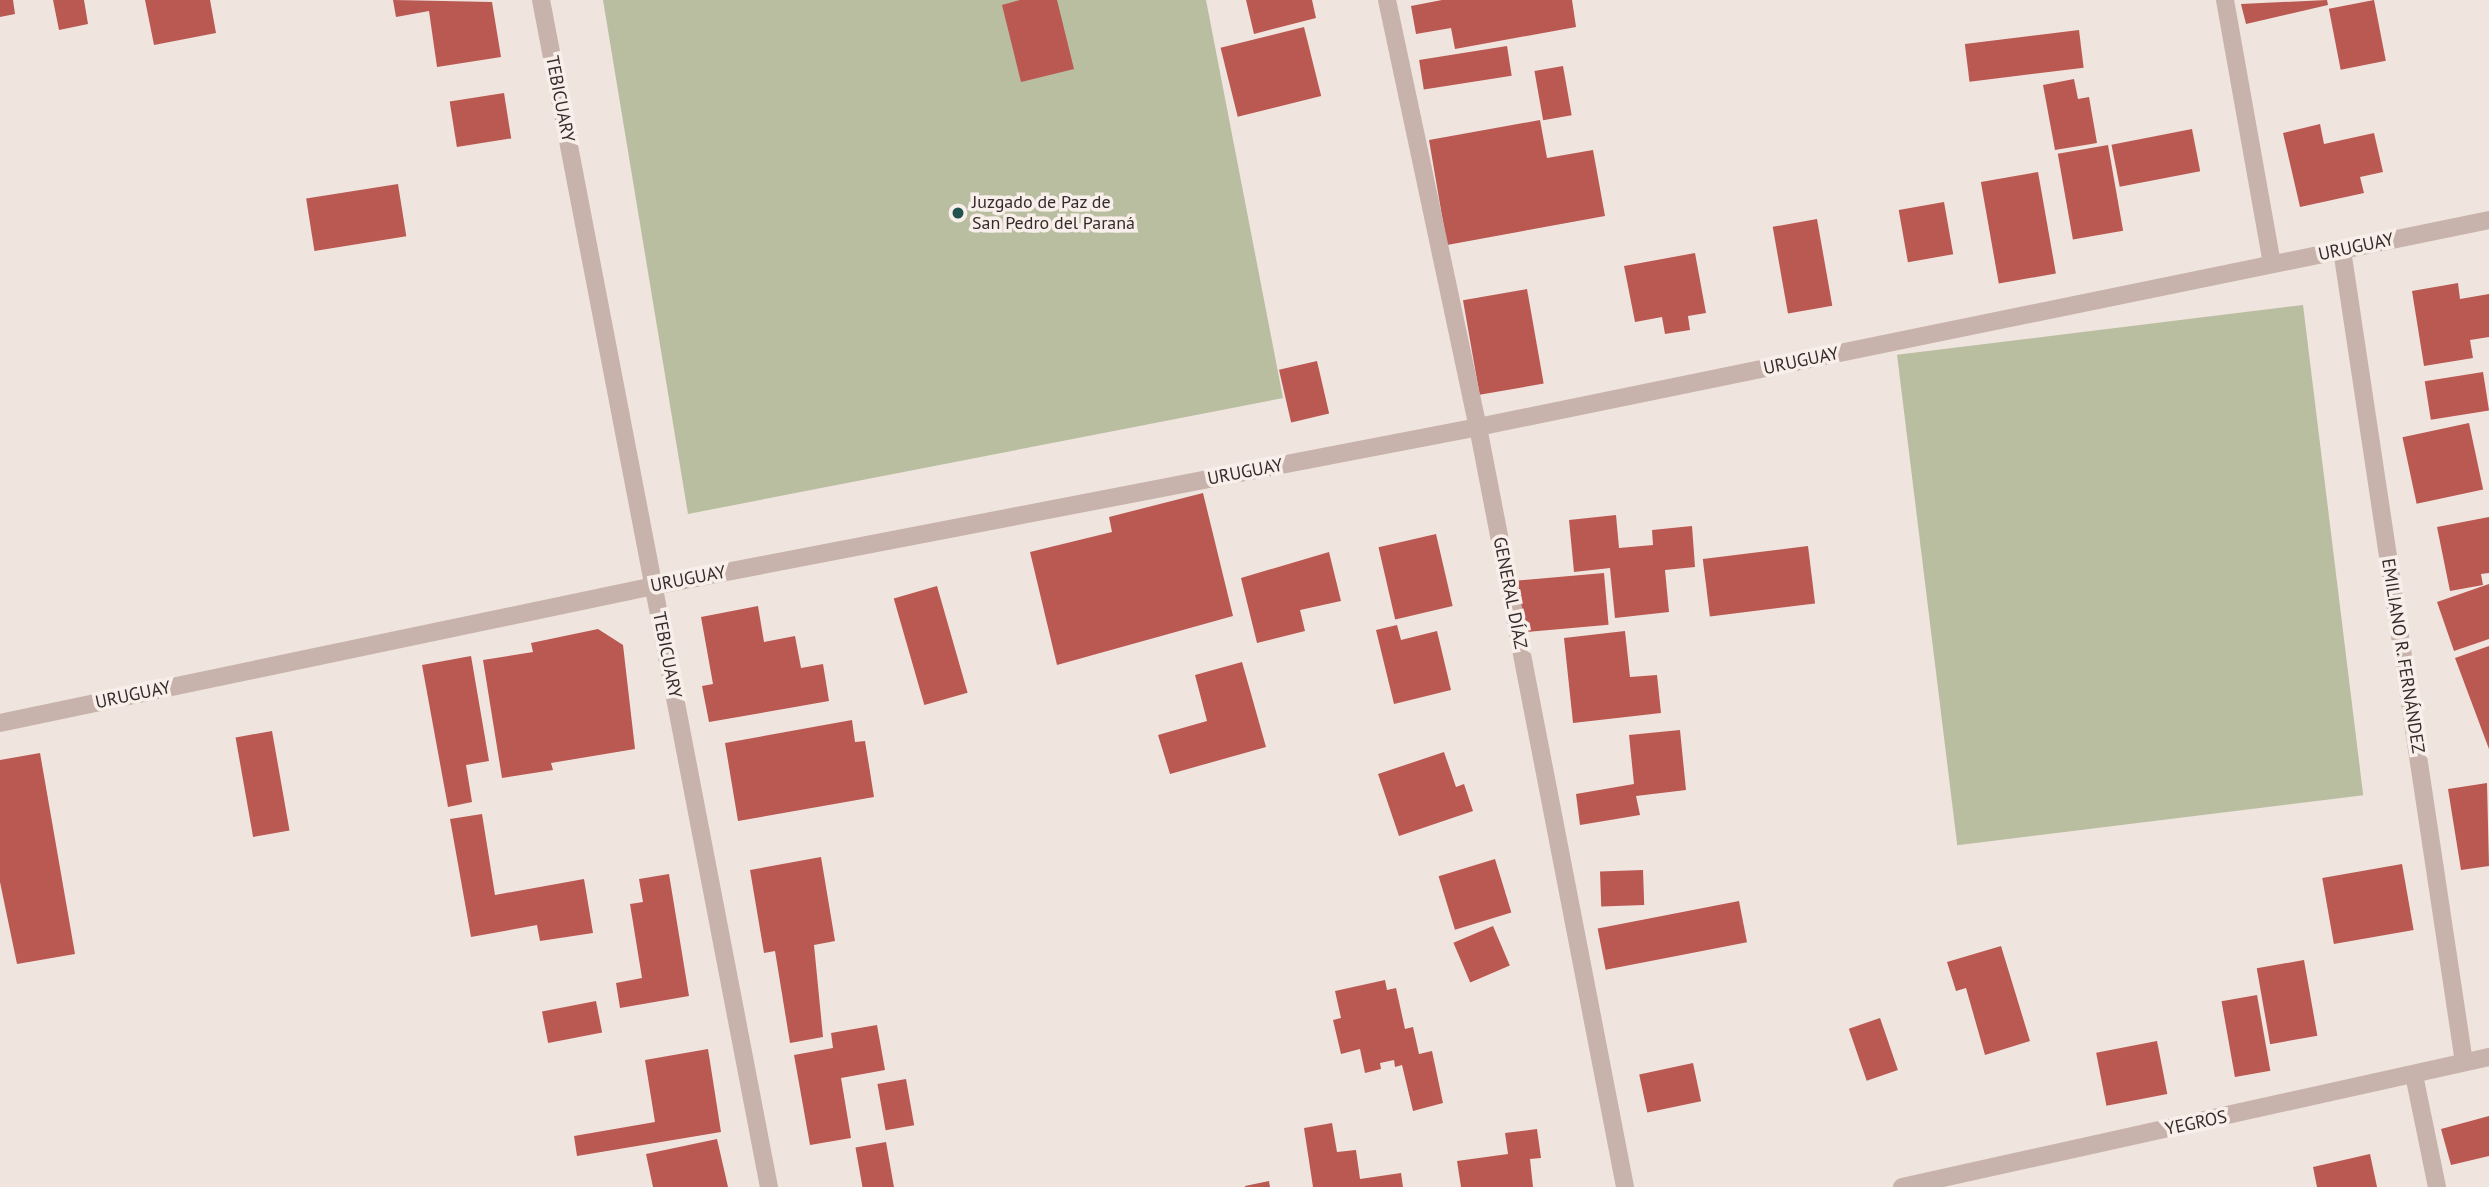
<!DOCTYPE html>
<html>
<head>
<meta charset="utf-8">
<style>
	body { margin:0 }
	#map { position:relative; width:2489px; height:1187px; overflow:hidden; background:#f0e4de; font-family:"PT Sans",sans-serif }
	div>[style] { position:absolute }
	.green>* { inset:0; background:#b9bea0; transform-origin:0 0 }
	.building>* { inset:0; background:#ba5852; transform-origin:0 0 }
	.street>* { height:18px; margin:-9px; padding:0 9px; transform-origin:9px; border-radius:9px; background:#c7b3ab }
	.dots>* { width:19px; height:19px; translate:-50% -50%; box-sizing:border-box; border:4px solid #f8efea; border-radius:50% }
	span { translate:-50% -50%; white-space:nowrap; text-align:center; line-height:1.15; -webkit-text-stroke:7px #f8efea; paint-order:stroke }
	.street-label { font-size:18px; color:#362b2a }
	.poi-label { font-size:18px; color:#362b2a }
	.left { translate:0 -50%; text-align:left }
</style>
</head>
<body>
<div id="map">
	<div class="green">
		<div style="clip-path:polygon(603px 0,1206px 0,1283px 398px,688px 514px)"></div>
		<div style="left:2303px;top:305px;width:494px;height:409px;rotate:83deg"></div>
	</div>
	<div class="building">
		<div style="clip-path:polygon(0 0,13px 0,15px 14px,0 17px)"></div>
		<div style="clip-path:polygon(53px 0,84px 0,88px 24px,59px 30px)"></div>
		<div style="clip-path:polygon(145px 0,210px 0,216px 33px,154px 45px)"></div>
		<div style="clip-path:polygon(393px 0,492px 2px,501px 57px,437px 67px,429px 11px,396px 17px)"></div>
		<div style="clip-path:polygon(1020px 0,1057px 0,1074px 69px,1021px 82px,1002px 5px)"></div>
		<div style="clip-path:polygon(1246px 0,1312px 0,1316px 18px,1254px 34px)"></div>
		<div style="clip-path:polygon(1442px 0,1572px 0,1576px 27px,1455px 49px,1451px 28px,1416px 34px,1411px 6px)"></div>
		<div style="clip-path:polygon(2327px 0,2328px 5px,2246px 24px,2241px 4px)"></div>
		<div style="left:2374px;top:0;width:62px;height:46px;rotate:79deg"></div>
		<div style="left:1304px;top:27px;width:71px;height:86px;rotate:76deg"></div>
		<div style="left:2079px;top:30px;width:38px;height:115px;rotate:83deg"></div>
		<div style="left:1507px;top:46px;width:30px;height:89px;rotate:81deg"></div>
		<div style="left:1563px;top:66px;width:50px;height:29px;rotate:80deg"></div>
		<div style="clip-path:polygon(2074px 79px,2078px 99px,2089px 97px,2097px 143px,2055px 150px,2043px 85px)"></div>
		<div style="left:504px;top:93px;width:46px;height:55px;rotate:81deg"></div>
		<div style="clip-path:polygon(1540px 120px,1547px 158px,1593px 150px,1605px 216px,1447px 245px,1429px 140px)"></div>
		<div style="clip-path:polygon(2320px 124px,2324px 144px,2374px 133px,2383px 172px,2360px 177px,2364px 193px,2300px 207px,2283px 133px)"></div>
		<div style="left:2192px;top:129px;width:43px;height:82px;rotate:79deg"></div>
		<div style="left:2108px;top:145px;width:87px;height:51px;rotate:80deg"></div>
		<div style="left:2038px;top:172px;width:103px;height:58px;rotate:80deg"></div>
		<div style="left:398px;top:184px;width:53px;height:93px;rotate:81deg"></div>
		<div style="left:1944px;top:202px;width:53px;height:46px;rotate:80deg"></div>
		<div style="left:1817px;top:219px;width:88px;height:45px;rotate:80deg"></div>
		<div style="clip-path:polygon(1695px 253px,1706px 313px,1688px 316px,1690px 330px,1665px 334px,1662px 317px,1635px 322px,1624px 266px)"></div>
		<div style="clip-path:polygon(2458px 283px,2460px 299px,2489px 294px,2489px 337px,2470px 340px,2473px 358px,2424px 366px,2412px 291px)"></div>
		<div style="left:1527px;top:289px;width:96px;height:65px;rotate:80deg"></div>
		<div style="left:1317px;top:361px;width:54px;height:39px;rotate:77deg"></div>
		<div style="left:2483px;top:372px;width:39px;height:59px;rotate:81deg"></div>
		<div style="left:2469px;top:423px;width:68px;height:68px;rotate:78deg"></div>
		<div style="clip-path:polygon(1203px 493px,1233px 616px,1057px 665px,1030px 552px,1112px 532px,1109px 517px)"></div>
		<div style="clip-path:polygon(1616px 515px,1619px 548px,1653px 545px,1652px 530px,1692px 526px,1695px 567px,1665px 570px,1669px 612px,1615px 618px,1610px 568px,1574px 572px,1569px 520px)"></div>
		<div style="clip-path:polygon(2489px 517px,2489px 573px,2481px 574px,2483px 585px,2450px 591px,2437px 527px)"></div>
		<div style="left:1436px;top:534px;width:74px;height:59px;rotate:77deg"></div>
		<div style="left:1808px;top:546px;width:58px;height:106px;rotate:83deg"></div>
		<div style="clip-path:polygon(1329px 552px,1341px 601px,1300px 610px,1305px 631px,1257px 643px,1241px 578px)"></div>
		<div style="left:1604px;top:573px;width:52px;height:86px;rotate:85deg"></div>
		<div style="clip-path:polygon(2489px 584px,2489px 639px,2454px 651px,2437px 602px)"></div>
		<div style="left:937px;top:586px;width:111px;height:45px;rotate:74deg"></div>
		<div style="clip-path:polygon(758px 606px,764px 642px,795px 636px,801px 668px,823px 664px,829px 701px,709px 722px,702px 686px,713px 684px,701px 617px)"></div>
		<div style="clip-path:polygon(1397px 625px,1401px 640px,1437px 631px,1451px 690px,1394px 704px,1376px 630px)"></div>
		<div style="clip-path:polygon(598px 629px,623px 645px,635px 749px,551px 763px,553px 770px,502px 778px,483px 660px,533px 652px,531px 643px)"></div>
		<div style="clip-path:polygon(1625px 631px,1630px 677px,1657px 675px,1661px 713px,1573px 723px,1564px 638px)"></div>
		<div style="clip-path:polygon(2489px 646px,2489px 749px,2455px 658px)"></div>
		<div style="clip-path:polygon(471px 656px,489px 761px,466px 765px,472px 802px,448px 807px,422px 665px)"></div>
		<div style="clip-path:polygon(1242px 662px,1266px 747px,1170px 774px,1158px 735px,1207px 721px,1195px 675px)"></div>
		<div style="clip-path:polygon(852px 720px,855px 742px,865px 741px,874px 797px,738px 821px,725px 743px)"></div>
		<div style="clip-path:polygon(1680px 730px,1686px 790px,1636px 796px,1640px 815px,1580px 825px,1576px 794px,1634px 784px,1629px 735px)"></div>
		<div style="left:272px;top:731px;width:101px;height:37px;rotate:80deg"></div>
		<div style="clip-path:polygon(1444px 752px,1456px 787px,1464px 784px,1473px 811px,1399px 836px,1378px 774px)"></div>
		<div style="clip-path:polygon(40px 753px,75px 954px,17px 964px,0 882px,0 760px)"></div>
		<div style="clip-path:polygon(2487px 783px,2489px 866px,2461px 870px,2448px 789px)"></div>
		<div style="clip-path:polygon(482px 814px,495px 895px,584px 879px,593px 933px,540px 941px,537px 925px,471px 937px,450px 819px)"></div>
		<div style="clip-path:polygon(821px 857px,835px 941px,814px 945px,823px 1037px,790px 1043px,775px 951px,764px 953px,750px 870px)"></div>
		<div style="left:1495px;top:859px;width:56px;height:59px;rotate:73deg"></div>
		<div style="left:2402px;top:864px;width:67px;height:81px;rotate:80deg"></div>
		<div style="left:1643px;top:870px;width:35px;height:43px;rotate:88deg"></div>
		<div style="clip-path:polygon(669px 874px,689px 996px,620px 1008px,616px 983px,642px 978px,630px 904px,643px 902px,639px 879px)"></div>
		<div style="left:1739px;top:901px;width:42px;height:144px;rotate:79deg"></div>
		<div style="left:1493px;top:926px;width:43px;height:43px;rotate:67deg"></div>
		<div style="clip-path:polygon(2001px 946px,2030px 1041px,1985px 1055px,1966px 988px,1956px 991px,1947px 962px)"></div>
		<div style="left:2304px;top:960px;width:77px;height:48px;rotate:80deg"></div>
		<div style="clip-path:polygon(1385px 980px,1387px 990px,1396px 988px,1405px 1029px,1413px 1027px,1419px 1054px,1432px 1051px,1443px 1103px,1413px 1111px,1402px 1065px,1395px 1067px,1394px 1060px,1380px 1063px,1381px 1069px,1365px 1073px,1360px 1049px,1341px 1054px,1333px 1020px,1341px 1018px,1335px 991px)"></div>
		<div style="left:2257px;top:995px;width:77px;height:36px;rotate:80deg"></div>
		<div style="left:596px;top:1001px;width:32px;height:55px;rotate:79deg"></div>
		<div style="left:1880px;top:1018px;width:55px;height:33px;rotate:71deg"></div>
		<div style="clip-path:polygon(877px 1025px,885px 1070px,841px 1078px,851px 1138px,810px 1145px,794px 1055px,833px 1048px,831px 1033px)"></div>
		<div style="left:2157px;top:1041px;width:54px;height:62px;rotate:79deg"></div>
		<div style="clip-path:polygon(708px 1049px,721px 1132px,577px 1156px,574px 1136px,655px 1122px,645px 1060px)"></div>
		<div style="left:1693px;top:1063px;width:39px;height:55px;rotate:78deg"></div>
		<div style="left:906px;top:1079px;width:47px;height:29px;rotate:80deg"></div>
		<div style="clip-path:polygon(2489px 1116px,2489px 1156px,2451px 1165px,2441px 1129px)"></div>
		<div style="clip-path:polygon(1332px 1123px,1337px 1152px,1356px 1150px,1360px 1179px,1401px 1173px,1403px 1187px,1313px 1187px,1304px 1128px)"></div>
		<div style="clip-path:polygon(1537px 1129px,1541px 1158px,1530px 1159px,1533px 1187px,1461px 1187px,1457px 1161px,1508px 1154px,1505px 1133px)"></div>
		<div style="clip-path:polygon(717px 1139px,728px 1187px,653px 1187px,646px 1154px)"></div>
		<div style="left:886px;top:1142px;width:46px;height:31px;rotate:80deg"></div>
		<div style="clip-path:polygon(2370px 1154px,2377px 1187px,2317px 1187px,2313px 1167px)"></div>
		<div style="clip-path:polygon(1269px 1181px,1270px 1187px,1245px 1187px,1245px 1186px)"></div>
	</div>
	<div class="street">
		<div style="left:541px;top:0;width:1209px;rotate:79.13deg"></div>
		<div style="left:1387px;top:0;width:437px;rotate:78deg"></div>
		<div style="left:1478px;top:427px;width:774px;rotate:79.05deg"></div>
		<div style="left:2225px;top:0;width:268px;rotate:79.9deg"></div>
		<div style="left:2342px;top:250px;width:821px;rotate:81.46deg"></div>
		<div style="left:0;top:723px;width:668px;rotate:-11.83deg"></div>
		<div style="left:654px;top:586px;width:839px;rotate:-10.92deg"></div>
		<div style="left:1478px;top:427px;width:1032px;rotate:-11.57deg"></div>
		<div style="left:2414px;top:1075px;width:114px;rotate:78.4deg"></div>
		<div style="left:1902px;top:1187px;width:601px;rotate:-12.49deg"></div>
	</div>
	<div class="dots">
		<div style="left:958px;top:213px;background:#23534e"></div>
	</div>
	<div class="street-label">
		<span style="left:560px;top:99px;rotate:79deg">TEBICUARY</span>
		<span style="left:2356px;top:247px;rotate:-12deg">URUGUAY</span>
		<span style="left:1801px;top:361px;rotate:-12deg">URUGUAY</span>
		<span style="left:1245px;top:472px;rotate:-11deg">URUGUAY</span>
		<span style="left:688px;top:579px;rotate:-11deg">URUGUAY</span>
		<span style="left:1510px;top:593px;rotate:79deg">GENERAL DÍAZ</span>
		<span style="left:667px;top:655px;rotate:79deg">TEBICUARY</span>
		<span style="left:2403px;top:656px;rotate:81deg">EMILIANO R. FERNÁNDEZ</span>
		<span style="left:133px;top:695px;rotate:-12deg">URUGUAY</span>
		<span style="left:2196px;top:1123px;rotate:-12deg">YEGROS</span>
	</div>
	<div class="poi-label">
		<span class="left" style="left:972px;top:213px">Juzgado de Paz de<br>San Pedro del Paraná</span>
	</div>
</div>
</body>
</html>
